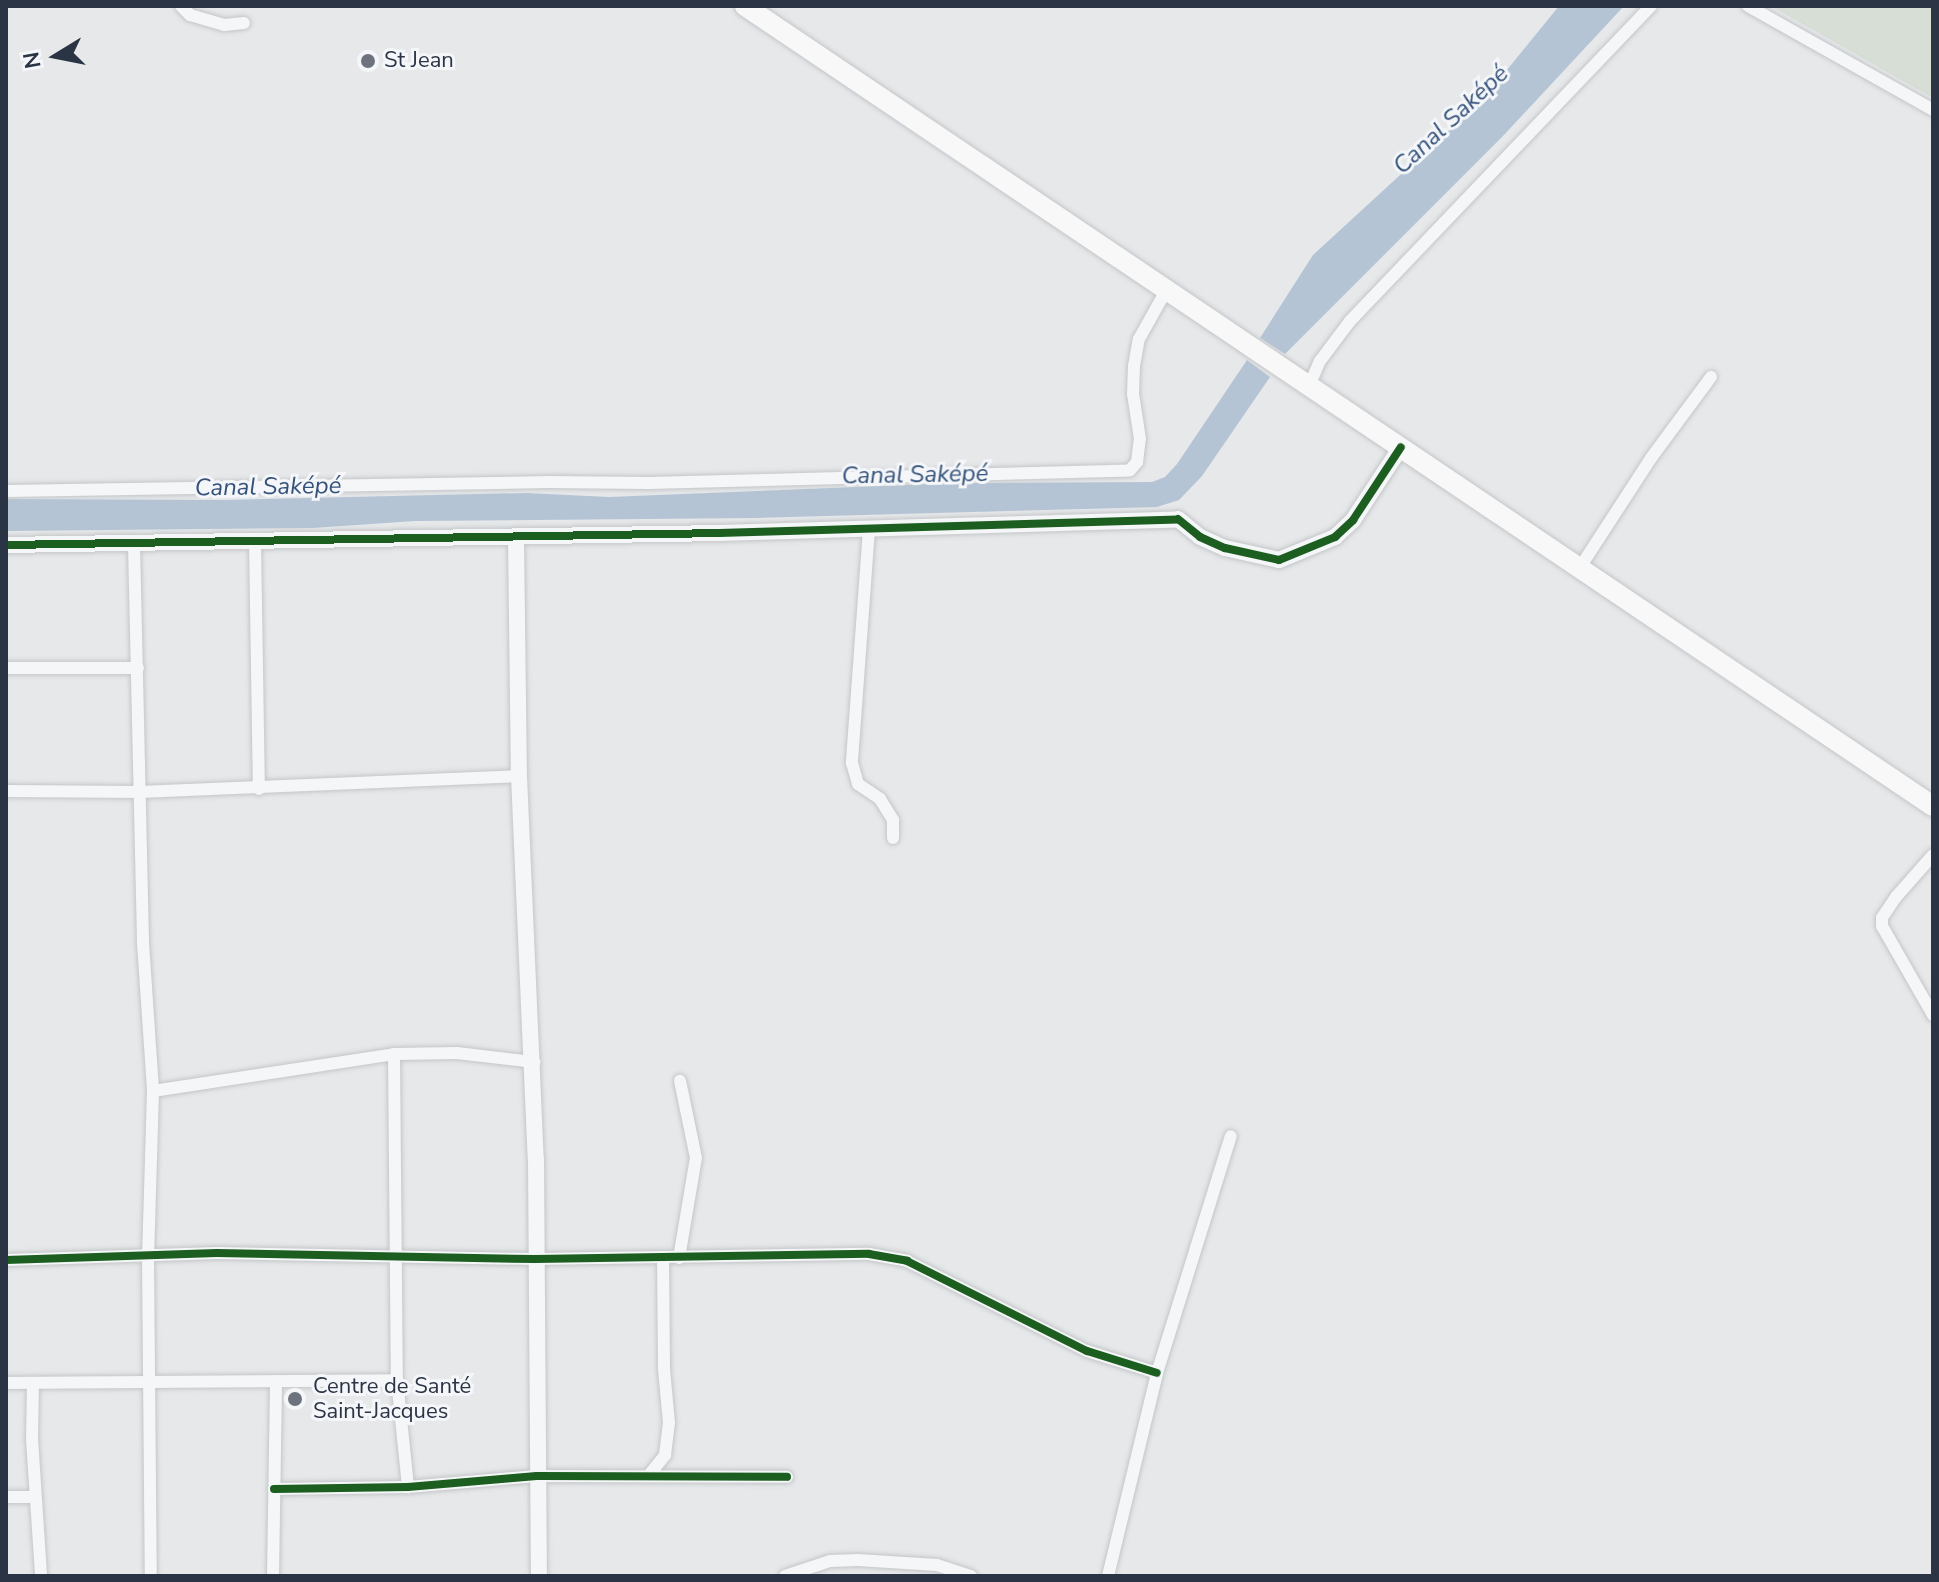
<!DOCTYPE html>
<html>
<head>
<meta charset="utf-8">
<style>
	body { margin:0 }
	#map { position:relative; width:1939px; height:1582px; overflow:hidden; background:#e6e8ea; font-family:"Nunito Sans",sans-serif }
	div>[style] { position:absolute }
	.green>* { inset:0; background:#d6ded6 }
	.water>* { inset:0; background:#b4c4d5 }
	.roads { filter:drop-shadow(0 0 2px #c4c6c8) drop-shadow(0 0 2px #c4c6c8) }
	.minor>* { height:12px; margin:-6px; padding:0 6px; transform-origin:6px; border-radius:6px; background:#f5f6f7 }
	.tertiary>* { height:16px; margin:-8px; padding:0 8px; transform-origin:8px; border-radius:8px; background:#f5f6f7 }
	.primary>* { height:20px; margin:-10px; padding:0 10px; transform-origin:10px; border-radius:10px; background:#f8f8f8 }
	.cycleway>* { height:8px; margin:-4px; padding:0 4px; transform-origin:4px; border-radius:4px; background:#1b5e20 }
	.dots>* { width:22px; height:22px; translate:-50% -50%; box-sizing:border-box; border:4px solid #f4f6f9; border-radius:50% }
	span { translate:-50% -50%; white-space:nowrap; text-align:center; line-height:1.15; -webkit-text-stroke:6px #f4f6f9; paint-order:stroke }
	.poi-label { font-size:22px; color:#2b3445 }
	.left { translate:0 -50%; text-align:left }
	.water-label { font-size:24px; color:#34527a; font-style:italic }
	.frame { position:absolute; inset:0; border:8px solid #2b3445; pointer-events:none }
	.north { position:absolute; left:16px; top:16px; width:80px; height:80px; -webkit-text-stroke:6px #f4f6f9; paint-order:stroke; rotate:260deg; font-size:22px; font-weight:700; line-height:32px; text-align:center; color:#2b3445 }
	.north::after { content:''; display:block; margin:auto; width:28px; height:36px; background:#2b3445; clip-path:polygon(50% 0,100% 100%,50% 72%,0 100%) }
</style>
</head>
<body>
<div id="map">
	<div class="green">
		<div style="clip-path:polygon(1771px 6px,1933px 6px,1933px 98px,1785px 14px)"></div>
	</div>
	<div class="water">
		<div style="clip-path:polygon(1559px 6px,1624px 6px,1502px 137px,1285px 354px,1260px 338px,1313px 255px,1485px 97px)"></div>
		<div style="clip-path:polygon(1247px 360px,1270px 377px,1202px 476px,1179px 500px,1157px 507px,756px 518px,415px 521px,313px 528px,6px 531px,6px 499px,225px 500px,526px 493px,609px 497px,955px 483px,1152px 482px,1165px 477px,1177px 464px)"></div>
	</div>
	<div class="roads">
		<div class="minor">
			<div style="left:181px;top:6px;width:13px;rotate:45deg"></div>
			<div style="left:190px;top:15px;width:35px;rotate:16deg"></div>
			<div style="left:224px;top:25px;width:20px;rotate:-6deg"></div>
			<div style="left:1748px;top:6px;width:212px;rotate:29.3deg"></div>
			<div style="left:1310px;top:384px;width:25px;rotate:-67deg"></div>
			<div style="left:1320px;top:361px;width:50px;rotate:-53.1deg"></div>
			<div style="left:1350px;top:321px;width:436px;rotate:-46.3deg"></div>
			<div style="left:6px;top:491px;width:543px;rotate:-0.95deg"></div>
			<div style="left:549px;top:482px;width:100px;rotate:0.6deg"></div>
			<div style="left:649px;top:483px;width:481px;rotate:-1.5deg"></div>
			<div style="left:1130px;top:470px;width:11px;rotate:-49deg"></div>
			<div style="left:1137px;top:462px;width:23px;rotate:-83deg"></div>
			<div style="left:1140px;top:439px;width:46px;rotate:-98.8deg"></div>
			<div style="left:1133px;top:394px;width:28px;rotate:-88deg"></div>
			<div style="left:1134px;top:366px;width:27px;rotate:-80deg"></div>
			<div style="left:1139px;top:339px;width:57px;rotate:-60.8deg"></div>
			<div style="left:869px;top:529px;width:235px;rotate:94.2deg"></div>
			<div style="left:852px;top:763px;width:22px;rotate:74deg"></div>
			<div style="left:858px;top:784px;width:27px;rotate:34deg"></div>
			<div style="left:880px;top:799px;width:25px;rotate:58deg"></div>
			<div style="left:893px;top:820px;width:18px;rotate:90deg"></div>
			<div style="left:255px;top:541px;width:248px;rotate:89.1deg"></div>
			<div style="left:134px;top:544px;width:399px;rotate:88.7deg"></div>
			<div style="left:143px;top:943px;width:148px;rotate:86.1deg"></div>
			<div style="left:153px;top:1091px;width:166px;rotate:91.7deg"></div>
			<div style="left:148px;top:1257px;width:319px;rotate:89.5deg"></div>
			<div style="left:1579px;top:569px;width:132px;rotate:-57deg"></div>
			<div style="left:1651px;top:458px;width:101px;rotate:-53.5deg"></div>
			<div style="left:6px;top:668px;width:132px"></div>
			<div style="left:6px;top:791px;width:133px;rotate:0.4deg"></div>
			<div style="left:139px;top:792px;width:380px;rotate:-2.4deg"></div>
			<div style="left:1933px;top:855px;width:56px;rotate:131.4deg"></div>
			<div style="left:1896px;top:897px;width:25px;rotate:124deg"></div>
			<div style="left:1882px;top:918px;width:8px;rotate:90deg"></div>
			<div style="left:1882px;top:926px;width:103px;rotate:60.2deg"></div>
			<div style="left:394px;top:1054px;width:326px;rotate:89.5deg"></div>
			<div style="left:397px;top:1380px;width:108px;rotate:84.1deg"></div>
			<div style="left:153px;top:1091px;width:244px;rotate:-8.7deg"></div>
			<div style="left:394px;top:1054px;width:63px;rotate:-0.9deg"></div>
			<div style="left:457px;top:1053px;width:78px;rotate:6.7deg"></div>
			<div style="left:679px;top:1258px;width:101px;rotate:-80.4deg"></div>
			<div style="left:696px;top:1158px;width:79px;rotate:-101.7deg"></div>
			<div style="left:6px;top:1260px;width:211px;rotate:-1.9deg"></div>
			<div style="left:217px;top:1253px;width:318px;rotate:1.1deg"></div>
			<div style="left:535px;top:1259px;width:334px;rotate:-0.9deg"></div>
			<div style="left:869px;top:1254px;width:39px;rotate:10deg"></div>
			<div style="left:907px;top:1261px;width:201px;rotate:26.6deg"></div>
			<div style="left:1087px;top:1351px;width:73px;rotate:17.4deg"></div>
			<div style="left:6px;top:1383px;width:391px;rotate:-0.4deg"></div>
			<div style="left:33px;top:1383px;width:56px;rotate:91deg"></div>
			<div style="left:32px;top:1439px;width:137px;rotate:86.2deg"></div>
			<div style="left:649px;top:1475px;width:26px;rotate:-51deg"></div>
			<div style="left:665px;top:1455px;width:32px;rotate:-83deg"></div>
			<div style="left:669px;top:1423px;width:54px;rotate:-95.3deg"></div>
			<div style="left:664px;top:1369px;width:111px;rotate:-90.5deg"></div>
			<div style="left:274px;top:1489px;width:134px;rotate:-0.9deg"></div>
			<div style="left:408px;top:1487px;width:129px;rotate:-4.9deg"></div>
			<div style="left:537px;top:1476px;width:250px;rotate:0.2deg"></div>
			<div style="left:6px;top:1497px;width:29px"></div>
			<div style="left:273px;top:1576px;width:195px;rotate:-89.1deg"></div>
			<div style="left:785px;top:1576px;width:47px;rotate:-18.4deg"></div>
			<div style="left:830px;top:1561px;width:28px;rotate:-2deg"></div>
			<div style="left:858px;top:1560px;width:79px;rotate:3.6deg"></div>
			<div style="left:937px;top:1565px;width:36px;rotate:18deg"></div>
			<div style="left:1108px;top:1576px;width:209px;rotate:-76.4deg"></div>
			<div style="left:1157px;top:1373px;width:248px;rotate:-72.7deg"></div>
		</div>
		<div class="tertiary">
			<div style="left:516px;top:537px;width:239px;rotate:89.3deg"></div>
			<div style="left:519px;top:776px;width:383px;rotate:87.5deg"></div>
			<div style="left:536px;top:1159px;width:417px;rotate:89.6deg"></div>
			<div style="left:6px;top:545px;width:713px;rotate:-0.96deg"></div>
			<div style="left:719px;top:533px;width:459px;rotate:-1.7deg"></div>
			<div style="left:1178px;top:519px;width:28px;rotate:39deg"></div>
			<div style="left:1200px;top:537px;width:27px;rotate:24deg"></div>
			<div style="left:1225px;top:548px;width:55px;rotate:12.5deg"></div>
			<div style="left:1279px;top:560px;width:61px;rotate:-22.3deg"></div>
			<div style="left:1335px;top:537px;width:25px;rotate:-43deg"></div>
			<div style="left:1353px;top:520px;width:87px;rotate:-56.7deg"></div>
		</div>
		<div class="primary">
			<div style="left:745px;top:6px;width:1432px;rotate:33.96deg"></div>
		</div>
	</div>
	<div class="cycleway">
		<div style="left:6px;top:545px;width:713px;rotate:-0.96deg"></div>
		<div style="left:719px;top:533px;width:459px;rotate:-1.7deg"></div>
		<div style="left:1178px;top:519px;width:28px;rotate:39deg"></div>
		<div style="left:1200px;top:537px;width:27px;rotate:24deg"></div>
		<div style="left:1225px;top:548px;width:55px;rotate:12.5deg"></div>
		<div style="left:1279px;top:560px;width:61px;rotate:-22.3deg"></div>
		<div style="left:1335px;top:537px;width:25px;rotate:-43deg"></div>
		<div style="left:1353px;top:520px;width:87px;rotate:-56.7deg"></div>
		<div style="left:6px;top:1260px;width:211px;rotate:-1.9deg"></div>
		<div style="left:217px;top:1253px;width:318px;rotate:1.1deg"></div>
		<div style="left:535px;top:1259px;width:334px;rotate:-0.9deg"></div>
		<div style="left:869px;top:1254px;width:39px;rotate:10deg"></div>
		<div style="left:907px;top:1261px;width:201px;rotate:26.6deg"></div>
		<div style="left:1087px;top:1351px;width:73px;rotate:17.4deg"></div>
		<div style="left:274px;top:1489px;width:134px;rotate:-0.9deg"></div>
		<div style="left:408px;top:1487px;width:129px;rotate:-4.9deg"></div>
		<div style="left:537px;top:1476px;width:250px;rotate:0.2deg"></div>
	</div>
	<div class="dots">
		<div style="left:368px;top:61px;background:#6c737f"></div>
		<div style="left:295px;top:1399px;background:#6c737f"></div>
	</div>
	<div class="poi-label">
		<span class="left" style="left:384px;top:61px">St Jean</span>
		<span class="left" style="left:313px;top:1399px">Centre de Santé<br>Saint-Jacques</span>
	</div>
	<div class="water-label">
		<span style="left:1451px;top:120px;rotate:-43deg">Canal Saképé</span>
		<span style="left:915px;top:475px;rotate:-1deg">Canal Saképé</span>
		<span style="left:268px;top:487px;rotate:-1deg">Canal Saképé</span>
	</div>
	<div class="frame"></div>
	<div class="north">N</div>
</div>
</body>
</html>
